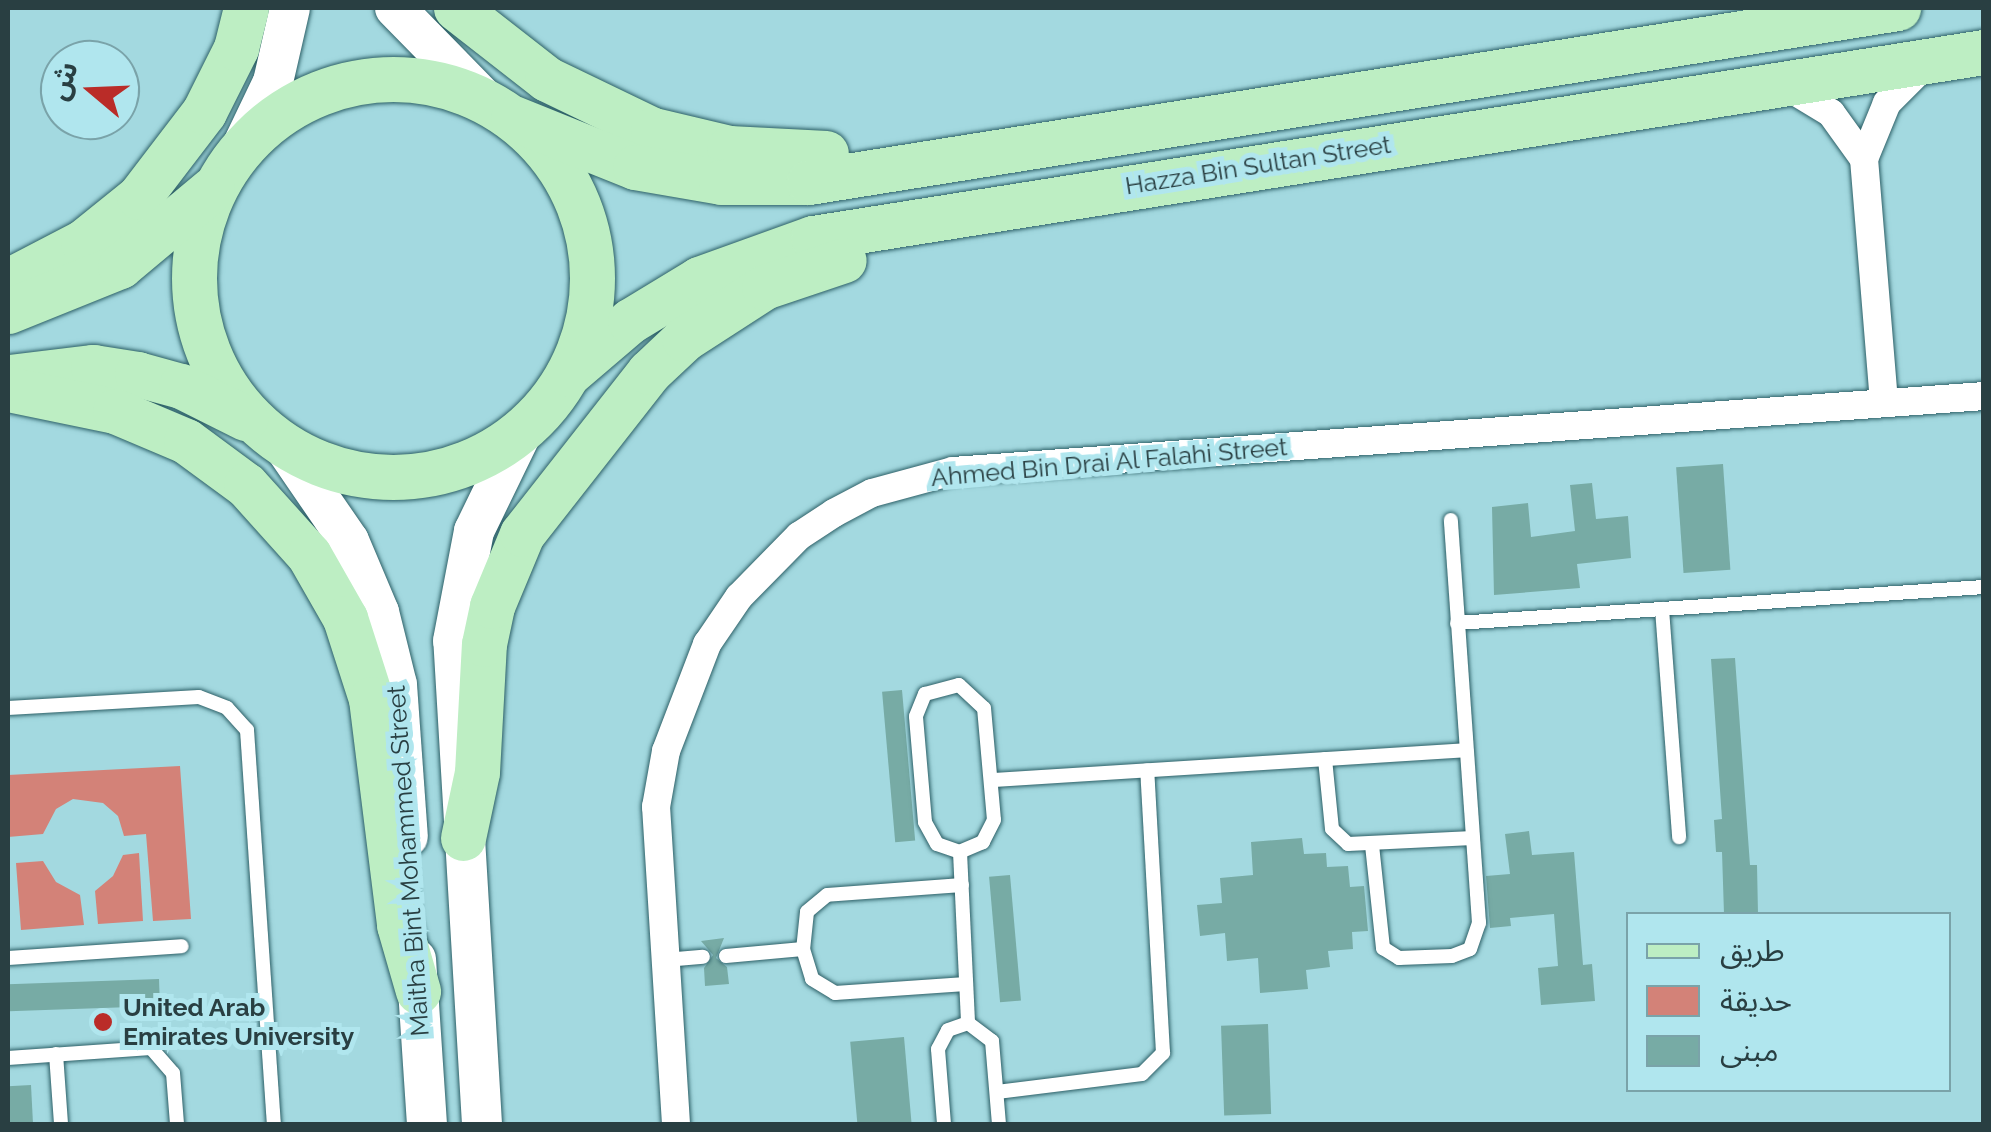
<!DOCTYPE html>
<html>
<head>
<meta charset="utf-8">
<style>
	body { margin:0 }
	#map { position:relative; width:1991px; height:1132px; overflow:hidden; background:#a3d9e0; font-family:Raleway,"Noto Sans Arabic",sans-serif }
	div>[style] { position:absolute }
	.green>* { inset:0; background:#d38278 }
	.building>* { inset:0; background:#77aba5; transform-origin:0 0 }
	.roads { filter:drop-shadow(0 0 2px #2d6067) drop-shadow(0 0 2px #2d6067) }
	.service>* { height:14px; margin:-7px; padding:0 7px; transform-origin:7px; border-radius:7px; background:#fff }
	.minor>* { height:28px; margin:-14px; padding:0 14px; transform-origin:14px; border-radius:14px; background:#fff }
	.secondary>* { height:40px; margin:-20px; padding:0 20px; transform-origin:20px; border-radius:20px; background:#fff }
	.primary>* { height:45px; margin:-22.5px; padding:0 22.5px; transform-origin:22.5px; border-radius:22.5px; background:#bdeec3 }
	.primary>.ring { margin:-22.5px; padding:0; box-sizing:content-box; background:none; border:45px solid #bdeec3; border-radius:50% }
	.dots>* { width:28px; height:28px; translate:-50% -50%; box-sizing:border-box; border:5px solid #b0e6ee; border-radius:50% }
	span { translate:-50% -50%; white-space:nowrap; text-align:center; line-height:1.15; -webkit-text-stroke:10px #b0e6ee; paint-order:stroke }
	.street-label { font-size:25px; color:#293f42 }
	.poi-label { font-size:25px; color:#293f42; font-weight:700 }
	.left { translate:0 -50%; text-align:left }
	.frame { position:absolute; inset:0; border:10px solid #293f42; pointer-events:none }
	.legend { position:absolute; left:1626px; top:912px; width:325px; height:180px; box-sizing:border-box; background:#b0e6ee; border:2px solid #7aa3a9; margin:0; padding:12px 18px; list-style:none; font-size:30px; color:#293f42 }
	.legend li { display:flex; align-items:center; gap:20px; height:50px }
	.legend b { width:50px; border:2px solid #7aa3a9 }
	.north { position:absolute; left:40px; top:40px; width:100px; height:100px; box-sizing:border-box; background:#b0e6ee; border:2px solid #7aa3a9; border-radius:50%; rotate:289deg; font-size:28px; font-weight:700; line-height:40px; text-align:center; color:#293f42 }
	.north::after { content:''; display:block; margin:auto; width:35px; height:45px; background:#ba2c28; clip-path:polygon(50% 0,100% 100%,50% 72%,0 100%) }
</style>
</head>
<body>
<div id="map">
	<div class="green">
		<div style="clip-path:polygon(180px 766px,191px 919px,153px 921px,146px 834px,124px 836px,118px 816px,103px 803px,73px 799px,56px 809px,43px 834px,8px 837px,8px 775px)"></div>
		<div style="clip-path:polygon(139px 853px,143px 921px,98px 924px,95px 891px,113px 876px,123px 855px)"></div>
		<div style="clip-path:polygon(43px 861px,56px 882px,80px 895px,84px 925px,21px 930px,16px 863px)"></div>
	</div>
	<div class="building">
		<div style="left:1723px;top:464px;width:106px;height:47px;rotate:86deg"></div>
		<div style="clip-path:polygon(1592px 483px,1596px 519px,1628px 516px,1631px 558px,1577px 564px,1580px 588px,1494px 595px,1492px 507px,1528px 503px,1531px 537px,1575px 531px,1570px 485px)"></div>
		<div style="clip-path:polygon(1735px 658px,1750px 865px,1757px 865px,1758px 914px,1724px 914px,1722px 852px,1716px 852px,1714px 820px,1722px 819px,1711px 659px)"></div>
		<div style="left:902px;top:690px;width:151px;height:20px;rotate:85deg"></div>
		<div style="clip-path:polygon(1529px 831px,1532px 855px,1574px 852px,1583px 965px,1592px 964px,1595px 1001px,1541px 1005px,1538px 968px,1558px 966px,1554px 914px,1510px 918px,1511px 926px,1490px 928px,1486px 876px,1510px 874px,1505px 834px)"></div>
		<div style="clip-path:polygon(1302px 838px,1304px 854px,1326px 853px,1327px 867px,1348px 866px,1350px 887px,1364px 886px,1368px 931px,1352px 932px,1353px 949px,1328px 951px,1330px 967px,1306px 970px,1308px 989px,1260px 993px,1258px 958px,1227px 961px,1225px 933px,1200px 936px,1197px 905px,1222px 903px,1220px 878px,1253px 875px,1251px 842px)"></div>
		<div style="left:1010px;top:875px;width:126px;height:21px;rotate:85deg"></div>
		<div style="clip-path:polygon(724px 938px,716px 958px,727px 967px,729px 984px,705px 986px,704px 968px,713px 955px,701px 941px)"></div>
		<div style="left:159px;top:979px;width:27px;height:151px;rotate:88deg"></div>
		<div style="left:1268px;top:1024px;width:90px;height:47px;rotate:88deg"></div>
		<div style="left:904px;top:1037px;width:87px;height:54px;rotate:85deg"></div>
		<div style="left:31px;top:1085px;width:39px;height:23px;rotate:87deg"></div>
	</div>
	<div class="roads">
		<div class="service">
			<div style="left:1662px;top:609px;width:229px;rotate:85.7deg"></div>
			<div style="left:1457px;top:623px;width:528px;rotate:-3.91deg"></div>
			<div style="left:959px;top:685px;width:34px;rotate:43deg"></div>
			<div style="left:984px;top:708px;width:112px;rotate:84.9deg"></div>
			<div style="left:994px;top:820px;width:25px;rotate:117deg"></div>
			<div style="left:983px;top:842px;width:25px;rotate:157deg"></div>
			<div style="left:960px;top:852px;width:24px;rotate:-161deg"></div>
			<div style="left:937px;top:844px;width:25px;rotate:-119deg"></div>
			<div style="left:925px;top:822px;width:106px;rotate:-94.9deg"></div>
			<div style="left:916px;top:716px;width:24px;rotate:-68deg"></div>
			<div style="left:925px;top:694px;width:35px;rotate:-15deg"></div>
			<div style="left:8px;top:708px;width:191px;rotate:-3.3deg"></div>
			<div style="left:199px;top:697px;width:30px;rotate:21deg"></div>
			<div style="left:227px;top:708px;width:30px;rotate:48deg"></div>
			<div style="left:247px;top:730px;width:395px;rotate:86.1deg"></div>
			<div style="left:1325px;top:759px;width:70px;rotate:84.3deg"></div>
			<div style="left:1332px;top:829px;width:22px;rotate:43deg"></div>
			<div style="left:1348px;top:844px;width:125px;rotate:-2.7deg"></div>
			<div style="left:993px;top:780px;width:474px;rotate:-3.6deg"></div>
			<div style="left:1372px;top:845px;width:104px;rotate:83.9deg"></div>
			<div style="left:1383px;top:948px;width:19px;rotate:32deg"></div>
			<div style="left:1399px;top:958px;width:53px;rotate:-2.2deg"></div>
			<div style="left:1452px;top:956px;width:19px;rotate:-21deg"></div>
			<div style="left:1470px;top:949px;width:28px;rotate:-71deg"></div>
			<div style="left:1479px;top:923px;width:404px;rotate:-94deg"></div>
			<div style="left:960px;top:852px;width:171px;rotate:87.3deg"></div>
			<div style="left:962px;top:885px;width:135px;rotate:175.8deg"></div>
			<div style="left:827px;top:895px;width:26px;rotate:140deg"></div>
			<div style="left:807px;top:912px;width:37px;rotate:96deg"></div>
			<div style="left:803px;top:949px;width:31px;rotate:73deg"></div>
			<div style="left:812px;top:979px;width:27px;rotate:31deg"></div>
			<div style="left:835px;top:993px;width:131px;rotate:-3.9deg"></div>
			<div style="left:726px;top:956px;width:77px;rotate:-5.2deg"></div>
			<div style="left:8px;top:958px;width:174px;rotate:-3.9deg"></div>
			<div style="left:665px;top:960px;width:38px;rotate:-5deg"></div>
			<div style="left:56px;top:1054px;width:70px;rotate:85.9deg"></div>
			<div style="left:8px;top:1058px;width:143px;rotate:-4deg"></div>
			<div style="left:151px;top:1048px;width:33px;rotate:49deg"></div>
			<div style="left:173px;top:1073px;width:51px;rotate:85.5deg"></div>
			<div style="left:997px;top:1092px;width:146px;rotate:-7.1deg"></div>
			<div style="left:1142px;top:1074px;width:30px;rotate:-45deg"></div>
			<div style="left:1163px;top:1053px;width:283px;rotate:-93.2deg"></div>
			<div style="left:944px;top:1124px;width:75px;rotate:-94.6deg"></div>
			<div style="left:938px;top:1049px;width:21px;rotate:-62deg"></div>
			<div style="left:948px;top:1030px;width:21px;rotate:-19deg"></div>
			<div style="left:968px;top:1023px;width:30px;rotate:37deg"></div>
			<div style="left:992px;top:1041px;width:83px;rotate:85.2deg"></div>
		</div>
		<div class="minor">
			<div style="left:1783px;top:84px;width:56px;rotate:31.1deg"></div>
			<div style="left:1831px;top:113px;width:57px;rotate:54.3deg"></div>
			<div style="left:1884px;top:402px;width:244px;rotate:-94.7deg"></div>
			<div style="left:1864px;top:159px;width:61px;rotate:-67.7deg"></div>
			<div style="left:1887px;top:103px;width:54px;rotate:-45deg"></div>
			<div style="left:676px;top:1124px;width:318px;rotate:-93.6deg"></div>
			<div style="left:656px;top:807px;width:57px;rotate:-79.9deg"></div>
			<div style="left:666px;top:751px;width:115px;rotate:-69deg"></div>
			<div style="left:707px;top:644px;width:57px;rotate:-55.8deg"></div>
			<div style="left:739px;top:597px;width:86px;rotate:-45.5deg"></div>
			<div style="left:799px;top:536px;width:42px;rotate:-33.3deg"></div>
			<div style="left:834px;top:513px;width:43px;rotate:-27.8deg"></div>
			<div style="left:872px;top:493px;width:84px;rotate:-15.2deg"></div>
			<div style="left:953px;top:471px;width:1034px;rotate:-4.16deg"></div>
		</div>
		<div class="secondary">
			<div style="left:395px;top:8px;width:130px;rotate:45.6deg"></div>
			<div style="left:239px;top:153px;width:79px;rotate:-64.4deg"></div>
			<div style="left:273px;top:82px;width:76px;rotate:-77.1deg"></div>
			<div style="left:283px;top:445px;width:116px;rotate:55.5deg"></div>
			<div style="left:349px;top:541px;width:77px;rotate:67.1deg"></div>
			<div style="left:379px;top:612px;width:75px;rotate:76.1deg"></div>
			<div style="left:397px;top:685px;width:152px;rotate:85.9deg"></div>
			<div style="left:416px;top:959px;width:165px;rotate:86.2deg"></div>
			<div style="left:482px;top:1124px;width:484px;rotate:-93.4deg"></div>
			<div style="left:453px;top:641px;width:112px;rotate:-79.2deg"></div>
			<div style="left:474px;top:531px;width:112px;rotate:-64.1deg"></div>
		</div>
		<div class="primary">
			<div style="left:456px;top:8px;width:115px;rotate:38deg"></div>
			<div style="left:547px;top:79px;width:118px;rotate:25.7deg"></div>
			<div style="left:653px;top:130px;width:78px;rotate:13.3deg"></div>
			<div style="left:729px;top:148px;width:97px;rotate:3deg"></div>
			<div class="ring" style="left:194px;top:79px;width:353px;height:353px"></div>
			<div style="left:513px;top:118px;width:131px;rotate:21.9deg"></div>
			<div style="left:635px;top:167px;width:87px;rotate:9.9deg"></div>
			<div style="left:721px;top:182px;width:88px"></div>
			<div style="left:809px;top:182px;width:1103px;rotate:-9.08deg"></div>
			<div style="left:8px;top:281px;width:85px;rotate:-27.5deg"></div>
			<div style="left:83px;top:242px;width:72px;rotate:-38.8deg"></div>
			<div style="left:139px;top:197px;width:107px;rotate:-52.6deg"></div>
			<div style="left:204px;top:112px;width:72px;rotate:-63.4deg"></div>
			<div style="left:236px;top:48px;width:41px;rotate:-76deg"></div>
			<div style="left:8px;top:311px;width:121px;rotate:-21.9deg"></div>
			<div style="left:120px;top:266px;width:120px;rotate:-39.9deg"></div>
			<div style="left:568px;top:374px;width:82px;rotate:-40.5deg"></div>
			<div style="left:630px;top:321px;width:81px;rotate:-31.3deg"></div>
			<div style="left:699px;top:279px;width:121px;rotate:-19.8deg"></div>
			<div style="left:813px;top:238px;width:1186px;rotate:-9.03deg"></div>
			<div style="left:9px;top:377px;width:85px;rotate:-6.8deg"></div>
			<div style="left:93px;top:367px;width:45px;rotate:9deg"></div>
			<div style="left:137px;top:374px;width:46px;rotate:15.3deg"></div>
			<div style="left:181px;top:386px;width:72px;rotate:26.6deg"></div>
			<div style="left:8px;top:389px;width:109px;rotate:11.6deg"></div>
			<div style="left:115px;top:411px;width:77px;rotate:22.9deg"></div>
			<div style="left:186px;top:441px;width:74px;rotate:36.3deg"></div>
			<div style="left:246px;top:485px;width:94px;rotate:48deg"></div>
			<div style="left:309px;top:555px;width:73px;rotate:60.3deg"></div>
			<div style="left:345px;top:618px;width:85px;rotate:72.2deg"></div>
			<div style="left:371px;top:699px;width:228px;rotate:82.9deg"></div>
			<div style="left:399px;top:925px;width:69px;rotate:73.9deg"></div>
			<div style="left:463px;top:838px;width:67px;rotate:-78deg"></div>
			<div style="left:477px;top:772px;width:128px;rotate:-86.9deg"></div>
			<div style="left:484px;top:644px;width:39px;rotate:-78deg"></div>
			<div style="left:492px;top:606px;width:78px;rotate:-67.4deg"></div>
			<div style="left:522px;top:534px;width:206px;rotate:-51.9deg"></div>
			<div style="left:649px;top:372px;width:48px;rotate:-43.3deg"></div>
			<div style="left:684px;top:339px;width:95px;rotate:-33deg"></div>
			<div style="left:764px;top:287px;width:84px;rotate:-18.6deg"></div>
		</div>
	</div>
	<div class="dots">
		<div style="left:103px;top:1022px;background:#ba2c28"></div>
	</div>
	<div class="street-label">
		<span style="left:1258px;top:165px;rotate:-9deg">Hazza Bin Sultan Street</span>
		<span style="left:1109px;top:462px;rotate:-5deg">Ahmed Bin Drai Al Falahi Street</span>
		<span style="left:408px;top:861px;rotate:-94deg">Maitha Bint Mohammed Street</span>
	</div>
	<div class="poi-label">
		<span class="left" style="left:123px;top:1022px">United Arab<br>Emirates University</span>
	</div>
	<div class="frame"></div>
	<ul class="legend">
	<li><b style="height:12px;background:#bdeec3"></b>طريق</li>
	<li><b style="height:28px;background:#d38278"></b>حديقة</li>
	<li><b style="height:28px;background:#77aba5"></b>مبنى</li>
	</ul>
	<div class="north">ش</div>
</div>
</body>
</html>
